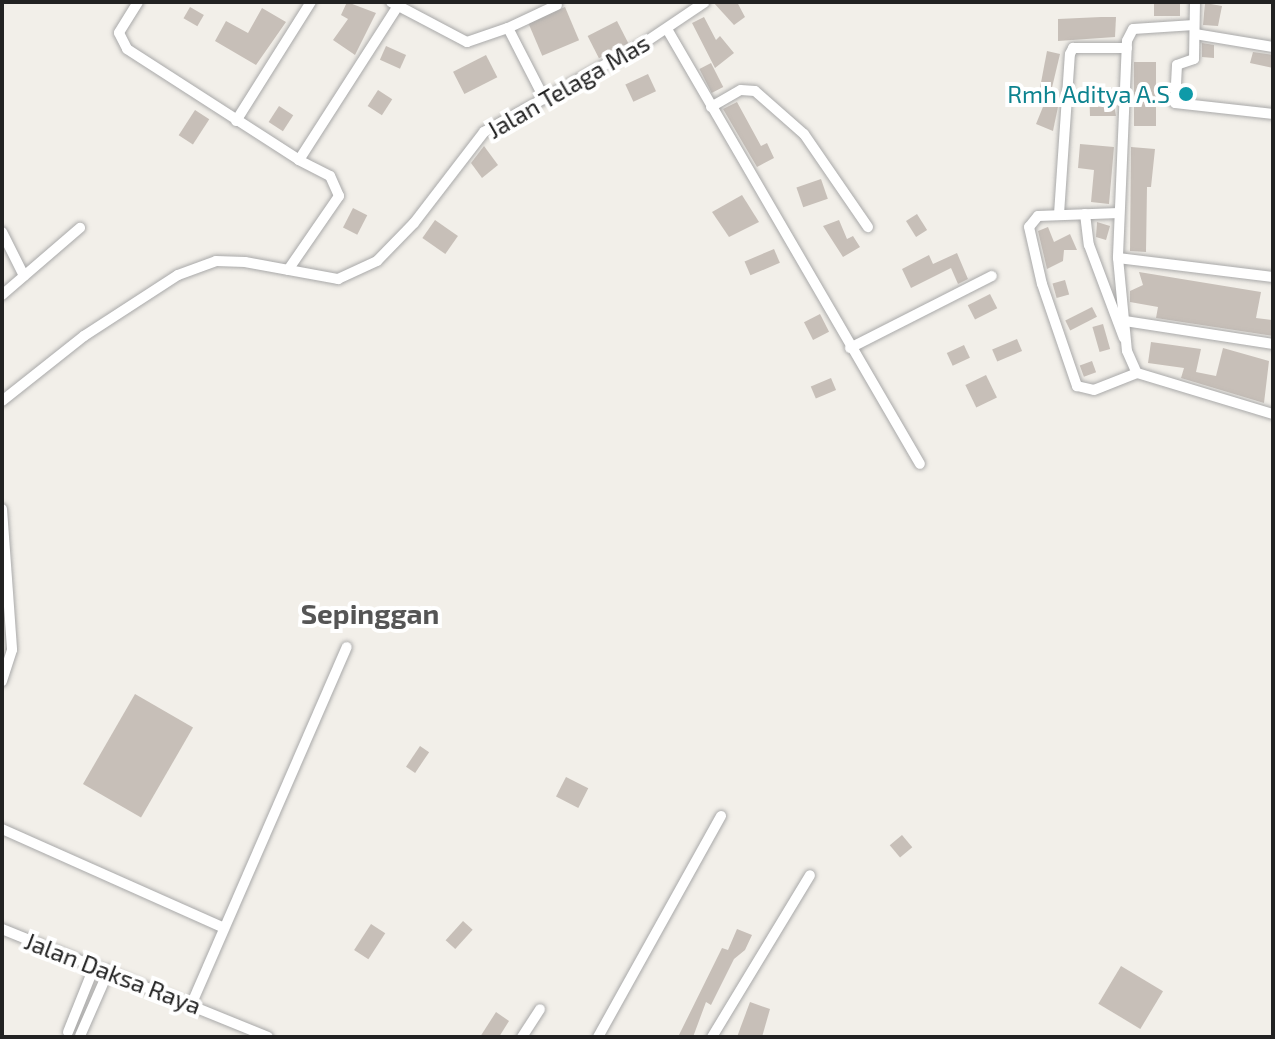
<!DOCTYPE html>
<html>
<head>
<meta charset="utf-8">
<style>
	body { margin:0 }
	#map { position:relative; width:1275px; height:1039px; overflow:hidden; background:#f2efe9; font-family:"Exo 2",sans-serif }
	div>[style] { position:absolute }
	.building>* { inset:0; background:#c7bfb8; transform-origin:0 0 }
	.roads { filter:drop-shadow(0 0 2px #a9a9a9) drop-shadow(0 0 2px #a9a9a9) }
	.street>* { height:10px; margin:-5px; padding:0 5px; transform-origin:5px; border-radius:5px; background:#fff }
	.dots>* { width:22px; height:22px; translate:-50% -50%; box-sizing:border-box; border:4px solid #fff; border-radius:50% }
	span { translate:-50% -50%; white-space:nowrap; text-align:center; line-height:1.15; -webkit-text-stroke:8px #fff; paint-order:stroke }
	.street-label { font-size:24px; color:#222 }
	.culture-label { font-size:24px; color:#0d838f }
	.right { translate:-100% -50%; text-align:right }
	.quarter-label { font-size:28px; color:#555; font-weight:700 }
	.frame { position:absolute; inset:0; border:4px solid #222; pointer-events:none }
</style>
</head>
<body>
<div id="map">
	<div class="building">
		<div style="clip-path:polygon(347px 2px,376px 13px,355px 55px,333px 40px,348px 19px,341px 15px)"></div>
		<div style="clip-path:polygon(713px 2px,737px 2px,745px 17px,734px 25px)"></div>
		<div style="left:1154px;top:2px;width:26px;height:14px"></div>
		<div style="clip-path:polygon(1205px 3px,1222px 6px,1218px 26px,1203px 25px)"></div>
		<div style="left:190px;top:7px;width:16px;height:13px;rotate:30deg"></div>
		<div style="left:565px;top:7px;width:36px;height:40px;rotate:67deg"></div>
		<div style="clip-path:polygon(262px 8px,286px 22px,256px 65px,215px 41px,226px 21px,248px 33px)"></div>
		<div style="clip-path:polygon(704px 17px,716px 40px,720px 36px,734px 53px,715px 68px,692px 23px)"></div>
		<div style="clip-path:polygon(1101px 17px,1116px 17px,1115px 37px,1058px 41px,1058px 19px)"></div>
		<div style="left:617px;top:21px;width:25px;height:33px;rotate:63deg"></div>
		<div style="clip-path:polygon(1202px 43px,1214px 45px,1214px 58px,1202px 57px)"></div>
		<div style="left:386px;top:46px;width:22px;height:15px;rotate:24deg"></div>
		<div style="clip-path:polygon(1047px 51px,1060px 54px,1050px 96px,1039px 93px)"></div>
		<div style="clip-path:polygon(1253px 52px,1273px 55px,1273px 68px,1250px 63px)"></div>
		<div style="left:486px;top:55px;width:25px;height:37px;rotate:63deg"></div>
		<div style="left:1134px;top:62px;width:22px;height:64px"></div>
		<div style="left:711px;top:63px;width:27px;height:13px;rotate:63deg"></div>
		<div style="left:648px;top:74px;width:19px;height:25px;rotate:65deg"></div>
		<div style="clip-path:polygon(1111px 87px,1116px 116px,1090px 116px,1089px 88px)"></div>
		<div style="left:378px;top:90px;width:17px;height:19px;rotate:33deg"></div>
		<div style="clip-path:polygon(1047px 97px,1059px 102px,1053px 131px,1036px 124px)"></div>
		<div style="clip-path:polygon(737px 102px,761px 146px,767px 143px,774px 158px,757px 167px,723px 109px)"></div>
		<div style="left:279px;top:106px;width:17px;height:19px;rotate:33deg"></div>
		<div style="left:195px;top:110px;width:17px;height:30px;rotate:33deg"></div>
		<div style="clip-path:polygon(1080px 144px,1114px 147px,1109px 204px,1091px 202px,1094px 170px,1078px 168px)"></div>
		<div style="clip-path:polygon(484px 146px,498px 165px,482px 178px,471px 163px)"></div>
		<div style="clip-path:polygon(1131px 147px,1155px 149px,1151px 187px,1147px 187px,1146px 252px,1130px 251px)"></div>
		<div style="left:821px;top:179px;width:21px;height:26px;rotate:71deg"></div>
		<div style="clip-path:polygon(742px 195px,759px 222px,729px 237px,712px 212px)"></div>
		<div style="left:353px;top:208px;width:16px;height:22px;rotate:27deg"></div>
		<div style="left:917px;top:214px;width:19px;height:13px;rotate:58deg"></div>
		<div style="left:435px;top:220px;width:28px;height:22px;rotate:35deg"></div>
		<div style="clip-path:polygon(839px 220px,847px 239px,853px 236px,860px 247px,843px 257px,823px 226px)"></div>
		<div style="clip-path:polygon(1097px 222px,1110px 226px,1106px 240px,1096px 237px)"></div>
		<div style="clip-path:polygon(1048px 227px,1054px 242px,1070px 234px,1077px 250px,1064px 250px,1063px 261px,1047px 269px,1038px 231px)"></div>
		<div style="left:774px;top:249px;width:15px;height:32px;rotate:67deg"></div>
		<div style="clip-path:polygon(957px 253px,968px 279px,958px 284px,951px 268px,911px 288px,902px 269px,929px 255px,933px 264px)"></div>
		<div style="clip-path:polygon(1139px 272px,1261px 292px,1256px 318px,1273px 320px,1273px 336px,1156px 318px,1158px 307px,1130px 302px,1130px 291px,1143px 285px)"></div>
		<div style="left:1065px;top:280px;width:15px;height:13px;rotate:74deg"></div>
		<div style="left:990px;top:294px;width:16px;height:25px;rotate:63deg"></div>
		<div style="left:1092px;top:307px;width:11px;height:30px;rotate:63deg"></div>
		<div style="left:820px;top:314px;width:20px;height:18px;rotate:63deg"></div>
		<div style="left:1103px;top:324px;width:26px;height:11px;rotate:74deg"></div>
		<div style="left:1017px;top:339px;width:13px;height:27px;rotate:67deg"></div>
		<div style="clip-path:polygon(1151px 342px,1201px 349px,1196px 372px,1216px 376px,1223px 348px,1269px 361px,1264px 403px,1181px 378px,1184px 368px,1148px 363px)"></div>
		<div style="left:964px;top:345px;width:14px;height:19px;rotate:65deg"></div>
		<div style="left:1092px;top:361px;width:12px;height:13px;rotate:70deg"></div>
		<div style="left:986px;top:375px;width:25px;height:23px;rotate:64deg"></div>
		<div style="left:831px;top:378px;width:13px;height:22px;rotate:67deg"></div>
		<div style="left:135px;top:694px;width:67px;height:104px;rotate:30deg"></div>
		<div style="left:420px;top:746px;width:11px;height:25px;rotate:34deg"></div>
		<div style="left:566px;top:777px;width:25px;height:22px;rotate:27deg"></div>
		<div style="left:902px;top:835px;width:16px;height:16px;rotate:50deg"></div>
		<div style="left:463px;top:921px;width:13px;height:26px;rotate:42deg"></div>
		<div style="left:371px;top:924px;width:17px;height:31px;rotate:33deg"></div>
		<div style="clip-path:polygon(737px 929px,752px 935px,745px 950px,734px 959px,711px 1005px,706px 1002px,693px 1037px,678px 1037px,722px 948px,728px 950px)"></div>
		<div style="left:1121px;top:966px;width:49px;height:44px;rotate:31deg"></div>
		<div style="clip-path:polygon(750px 1002px,770px 1009px,762px 1037px,737px 1037px)"></div>
		<div style="clip-path:polygon(496px 1012px,509px 1021px,499px 1037px,480px 1037px)"></div>
	</div>
	<div class="roads">
		<div class="street">
			<div style="left:138px;top:2px;width:36px;rotate:122deg"></div>
			<div style="left:119px;top:33px;width:18px;rotate:63deg"></div>
			<div style="left:127px;top:49px;width:205px;rotate:32.8deg"></div>
			<div style="left:391px;top:2px;width:86px;rotate:27.8deg"></div>
			<div style="left:467px;top:42px;width:43px;rotate:-18.9deg"></div>
			<div style="left:508px;top:28px;width:79px;rotate:62.8deg"></div>
			<div style="left:1195px;top:2px;width:57px;rotate:91deg"></div>
			<div style="left:1194px;top:59px;width:18px;rotate:161deg"></div>
			<div style="left:1177px;top:65px;width:38px;rotate:93deg"></div>
			<div style="left:1175px;top:103px;width:99px;rotate:6.4deg"></div>
			<div style="left:1194px;top:25px;width:61px;rotate:176.2deg"></div>
			<div style="left:1133px;top:29px;width:13px;rotate:117deg"></div>
			<div style="left:1127px;top:41px;width:217px;rotate:92.4deg"></div>
			<div style="left:1118px;top:258px;width:93px;rotate:84.5deg"></div>
			<div style="left:1127px;top:351px;width:24px;rotate:66deg"></div>
			<div style="left:1137px;top:373px;width:142px;rotate:16.8deg"></div>
			<div style="left:508px;top:28px;width:54px;rotate:-25.1deg"></div>
			<div style="left:667px;top:29px;width:503px;rotate:59.82deg"></div>
			<div style="left:1195px;top:34px;width:79px;rotate:9.5deg"></div>
			<div style="left:711px;top:107px;width:34px;rotate:-30deg"></div>
			<div style="left:741px;top:90px;width:14px;rotate:4deg"></div>
			<div style="left:755px;top:91px;width:65px;rotate:41.3deg"></div>
			<div style="left:804px;top:134px;width:113px;rotate:55.5deg"></div>
			<div style="left:236px;top:121px;width:141px;rotate:-57.8deg"></div>
			<div style="left:1119px;top:213px;width:81px;rotate:177.9deg"></div>
			<div style="left:1038px;top:216px;width:14px;rotate:129deg"></div>
			<div style="left:1029px;top:227px;width:58px;rotate:77.2deg"></div>
			<div style="left:1042px;top:284px;width:108px;rotate:71.1deg"></div>
			<div style="left:1077px;top:386px;width:17px;rotate:13deg"></div>
			<div style="left:1094px;top:390px;width:46px;rotate:-21.6deg"></div>
			<div style="left:1059px;top:214px;width:160px;rotate:-86.1deg"></div>
			<div style="left:1070px;top:54px;width:7px;rotate:-63deg"></div>
			<div style="left:1073px;top:48px;width:54px"></div>
			<div style="left:1085px;top:214px;width:31px;rotate:83deg"></div>
			<div style="left:1089px;top:245px;width:99px;rotate:69.4deg"></div>
			<div style="left:2px;top:232px;width:49px;rotate:63.4deg"></div>
			<div style="left:1118px;top:258px;width:156px;rotate:7deg"></div>
			<div style="left:288px;top:270px;width:90px;rotate:-55.4deg"></div>
			<div style="left:339px;top:196px;width:22px;rotate:-114deg"></div>
			<div style="left:330px;top:176px;width:35px;rotate:-153deg"></div>
			<div style="left:299px;top:160px;width:183px;rotate:-57.3deg"></div>
			<div style="left:2px;top:295px;width:103px;rotate:-40.7deg"></div>
			<div style="left:1125px;top:321px;width:150px;rotate:8.8deg"></div>
			<div style="left:850px;top:348px;width:159px;rotate:-26.9deg"></div>
			<div style="left:2px;top:401px;width:105px;rotate:-38.4deg"></div>
			<div style="left:84px;top:336px;width:112px;rotate:-33deg"></div>
			<div style="left:178px;top:275px;width:40px;rotate:-20.2deg"></div>
			<div style="left:216px;top:261px;width:29px;rotate:2deg"></div>
			<div style="left:245px;top:262px;width:95px;rotate:10.4deg"></div>
			<div style="left:338px;top:279px;width:43px;rotate:-24.8deg"></div>
			<div style="left:377px;top:261px;width:53px;rotate:-45.8deg"></div>
			<div style="left:414px;top:223px;width:115px;rotate:-52.4deg"></div>
			<div style="left:484px;top:132px;width:183px;rotate:-29.1deg"></div>
			<div style="left:644px;top:43px;width:73px;rotate:-33.9deg"></div>
			<div style="left:2px;top:509px;width:141px;rotate:85.9deg"></div>
			<div style="left:12px;top:650px;width:33px;rotate:108deg"></div>
			<div style="left:2px;top:829px;width:243px;rotate:24deg"></div>
			<div style="left:2px;top:929px;width:287px;rotate:22.1deg"></div>
			<div style="left:192px;top:1003px;width:388px;rotate:-66.5deg"></div>
			<div style="left:68px;top:1032px;width:72px;rotate:-68.1deg"></div>
			<div style="left:80px;top:1036px;width:72px;rotate:-66.3deg"></div>
			<div style="left:522px;top:1037px;width:33px;rotate:-57deg"></div>
			<div style="left:598px;top:1037px;width:253px;rotate:-60.9deg"></div>
			<div style="left:712px;top:1037px;width:189px;rotate:-58.8deg"></div>
		</div>
	</div>
	<div class="dots">
		<div style="left:1186px;top:94px;background:#0f9aa8"></div>
	</div>
	<div class="street-label">
		<span style="left:568px;top:86px;rotate:-30deg">Jalan Telaga Mas</span>
		<span style="left:113px;top:973px;rotate:21deg">Jalan Daksa Raya</span>
	</div>
	<div class="culture-label">
		<span class="right" style="left:1170px;top:94px">Rmh Aditya A.S</span>
	</div>
	<div class="quarter-label">
		<span style="left:370px;top:613px">Sepinggan</span>
	</div>
	<div class="frame"></div>
</div>
</body>
</html>
